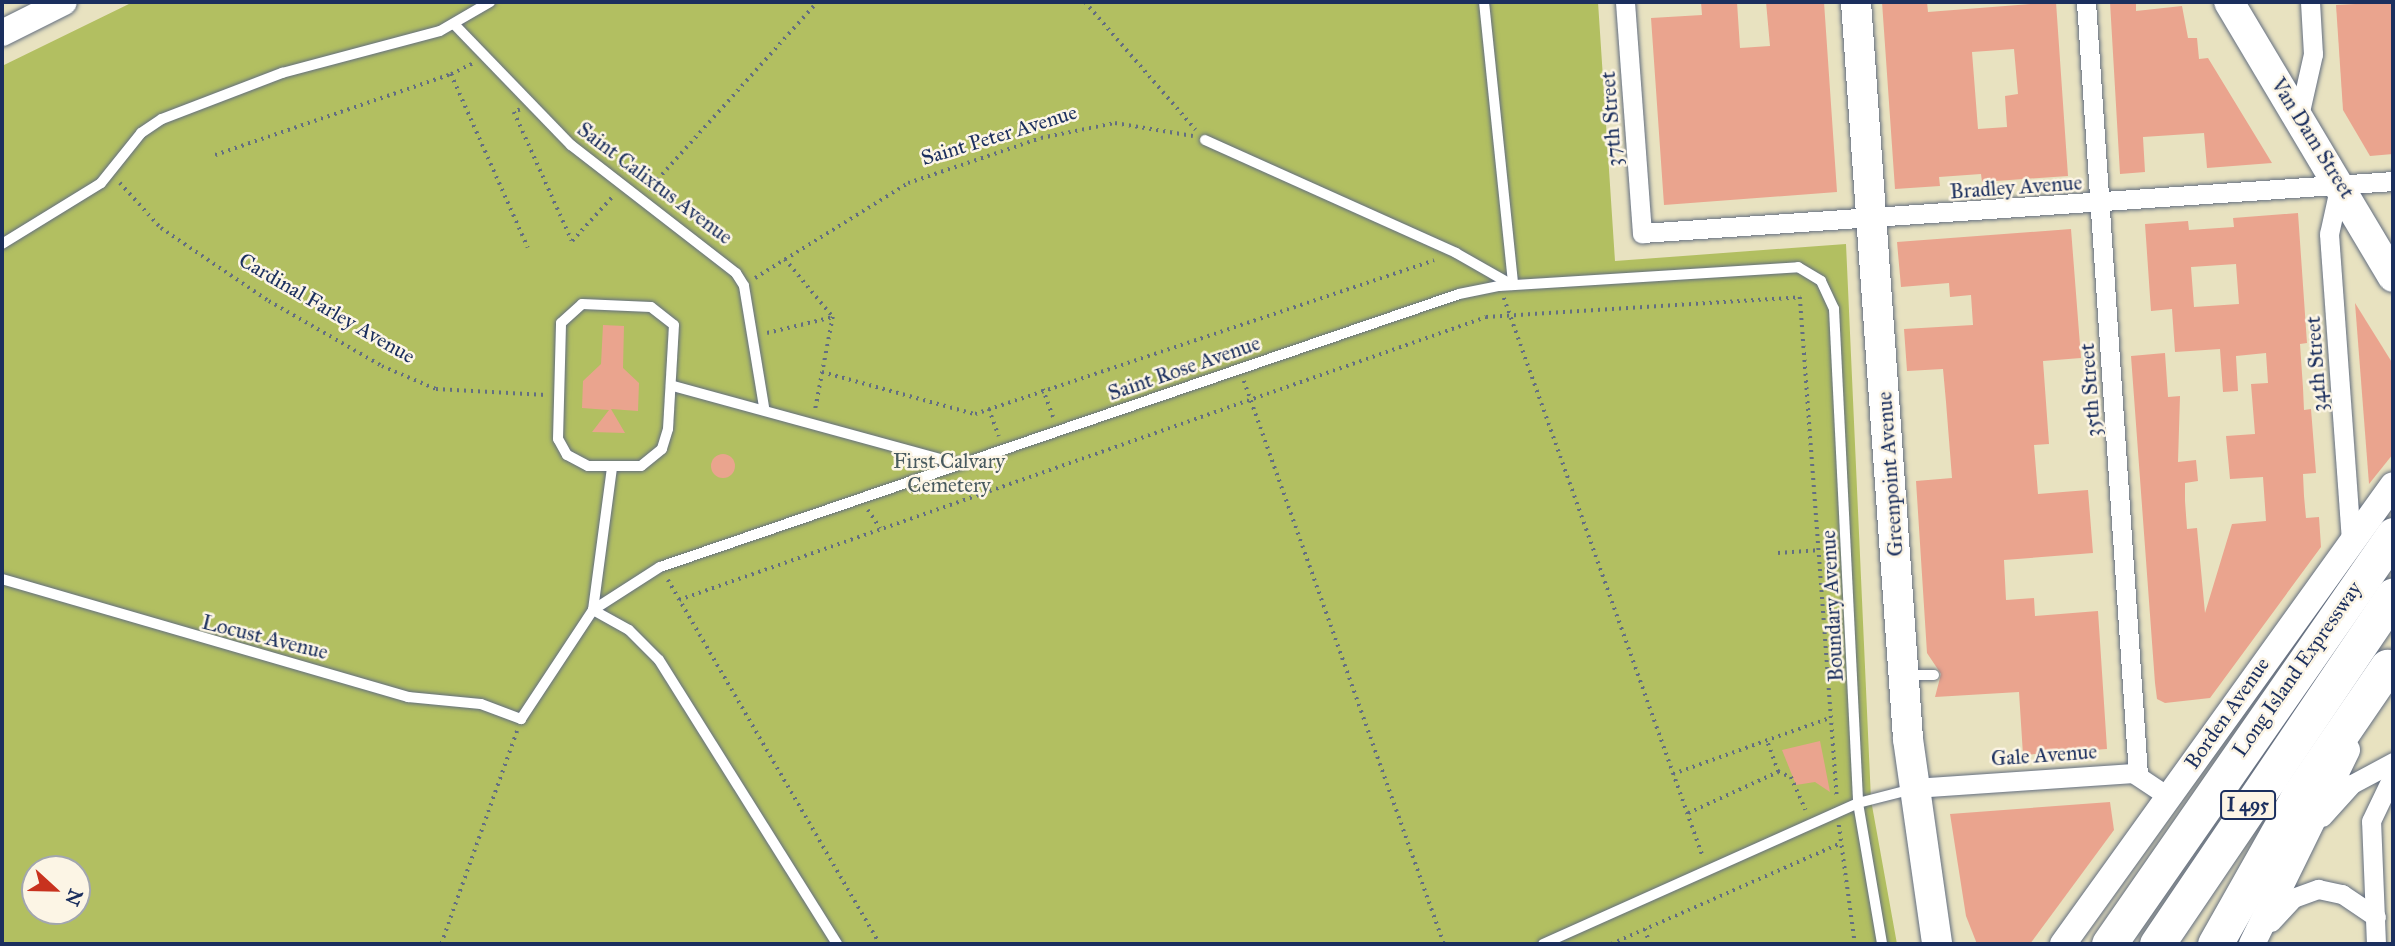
<!DOCTYPE html>
<html>
<head>
<meta charset="utf-8">
<style>
	body { margin:0 }
	#map { position:relative; width:2395px; height:946px; overflow:hidden; background:#e8e2c0; font-family:"IM FELL Great Primer",serif }
	div>[style] { position:absolute }
	.green>* { inset:0; background:#b2bf61 }
	.building>* { inset:0; background:#eaa48e }
	.round { border-radius:50% }
	.path>* { height:3.5px; margin-top:-1.75px; transform-origin:0; background:repeating-linear-gradient(90deg,#636e80 0 2px,transparent 0 7px) }
	.roads { filter:drop-shadow(0 0 2px #636e80) drop-shadow(0 0 2px #636e80) }
	.lane>* { height:10px; margin:-5px; padding:0 5px; transform-origin:5px; border-radius:5px; background:#fff }
	.street>* { height:19px; margin:-9.5px; padding:0 9.5px; transform-origin:9.5px; border-radius:9.5px; background:#fff }
	.secondary>* { height:26px; margin:-13px; padding:0 13px; transform-origin:13px; border-radius:13px; background:#fff }
	.primary>* { height:30px; margin:-15px; padding:0 15px; transform-origin:15px; border-radius:15px; background:#fff }
	.highway>* { height:35px; margin:-17.5px; padding:0 17.5px; transform-origin:17.5px; border-radius:17.5px; background:#fff }
	span { translate:-50% -50%; white-space:nowrap; text-align:center; line-height:1.15; -webkit-text-stroke:5px #fcf5e5; paint-order:stroke }
	.shield-label span { padding:2px 5px; background:#fcf5e5; border:2px solid; border-radius:5px; -webkit-text-stroke-width:0 }
	.shield-label { font-size:19px; color:#1b2f5e; font-weight:700 }
	.street-label { font-size:21px; color:#1b2f5e }
	.park-label { font-size:21px; color:#485a5f }
	.frame { position:absolute; inset:0; border:4px solid #1b2f5e; pointer-events:none }
	.north { position:absolute; left:21px; top:855px; width:70px; height:70px; box-sizing:border-box; background:#fcf5e5; border:2px solid #a2a6af; border-radius:50%; rotate:112deg; font-size:19px; font-weight:700; line-height:28px; text-align:center; color:#1b2f5e }
	.north::after { content:''; display:block; margin:auto; width:24px; height:32px; background:#c8321e; clip-path:polygon(50% 0,100% 100%,50% 72%,0 100%) }
</style>
</head>
<body>
<div id="map">
	<div class="green">
		<div style="clip-path:polygon(evenodd,133px 2px,1598px 2px,1615px 261px,1846px 244px,1871px 800px,1897px 944px,2px 944px,2px 66px,133px 2px,35px 869px,77px 869px,77px 911px,35px 911px,35px 869px)"></div>
	</div>
	<div class="building">
		<div style="clip-path:polygon(1701px 2px,1737px 2px,1740px 48px,1770px 46px,1766px 2px,1824px 2px,1837px 192px,1664px 205px,1651px 18px,1702px 15px)"></div>
		<div style="clip-path:polygon(evenodd,1882px 2px,1927px 2px,1928px 12px,2056px 2px,2068px 176px,1982px 182px,1981px 174px,1939px 177px,1940px 186px,1895px 189px,1882px 2px,2014px 49px,2018px 94px,2005px 96px,2007px 127px,1978px 129px,1972px 52px,2014px 49px)"></div>
		<div style="clip-path:polygon(2110px 2px,2136px 2px,2136px 11px,2182px 6px,2188px 38px,2197px 38px,2199px 59px,2208px 58px,2272px 163px,2207px 168px,2204px 133px,2143px 137px,2145px 172px,2120px 174px)"></div>
		<div style="clip-path:polygon(2393px 2px,2393px 154px,2370px 156px,2343px 110px,2336px 5px)"></div>
		<div style="clip-path:polygon(evenodd,2298px 213px,2307px 343px,2300px 344px,2303px 388px,2304px 410px,2311px 409px,2316px 473px,2303px 474px,2304px 496px,2306px 518px,2319px 517px,2321px 547px,2210px 698px,2165px 703px,2157px 699px,2155px 683px,2131px 356px,2165px 353px,2168px 397px,2180px 396px,2178px 462px,2196px 460px,2198px 481px,2185px 483px,2185px 501px,2187px 529px,2197px 528px,2205px 613px,2232px 524px,2266px 521px,2263px 477px,2230px 479px,2226px 436px,2255px 434px,2251px 384px,2268px 383px,2266px 353px,2236px 356px,2238px 391px,2223px 392px,2220px 349px,2175px 352px,2172px 309px,2151px 311px,2145px 224px,2188px 221px,2189px 230px,2234px 227px,2233px 218px,2298px 213px,2236px 264px,2239px 304px,2194px 307px,2191px 267px,2236px 264px)"></div>
		<div style="clip-path:polygon(2071px 229px,2081px 358px,2043px 361px,2049px 444px,2034px 445px,2038px 494px,2088px 490px,2093px 553px,2004px 560px,2006px 600px,2034px 598px,2035px 616px,2098px 611px,2107px 749px,2023px 755px,2019px 692px,1935px 697px,1941px 674px,1927px 653px,1916px 481px,1952px 478px,1946px 402px,1943px 369px,1907px 371px,1904px 329px,1973px 325px,1971px 295px,1950px 297px,1949px 283px,1901px 287px,1897px 242px)"></div>
		<div style="clip-path:polygon(2355px 303px,2393px 364px,2393px 454px,2369px 484px)"></div>
		<div style="clip-path:polygon(603px 325px,624px 326px,623px 368px,639px 383px,638px 411px,611px 409px,625px 433px,592px 432px,609px 410px,582px 408px,583px 381px,601px 364px)"></div>
		<div class="round" style="left:711px;top:454px;width:24px;height:24px"></div>
		<div style="clip-path:polygon(1820px 741px,1824px 761px,1830px 792px,1815px 782px,1796px 785px,1782px 750px)"></div>
		<div style="clip-path:polygon(2110px 802px,2114px 830px,2030px 944px,1977px 944px,1966px 916px,1950px 814px)"></div>
	</div>
	<div class="path">
		<div style="left:1085px;top:2px;width:169px;rotate:49.1deg"></div>
		<div style="left:451px;top:74px;width:25px;rotate:-26deg"></div>
		<div style="left:520px;top:110px;width:6px;rotate:162deg"></div>
		<div style="left:514px;top:112px;width:141px;rotate:65.8deg"></div>
		<div style="left:572px;top:241px;width:61px;rotate:-47.7deg"></div>
		<div style="left:215px;top:155px;width:250px;rotate:-18.9deg"></div>
		<div style="left:451px;top:74px;width:190px;rotate:66.1deg"></div>
		<div style="left:120px;top:183px;width:61px;rotate:47.7deg"></div>
		<div style="left:161px;top:228px;width:130px;rotate:34.1deg"></div>
		<div style="left:269px;top:301px;width:130px;rotate:29.9deg"></div>
		<div style="left:382px;top:366px;width:59px;rotate:23.1deg"></div>
		<div style="left:436px;top:389px;width:111px;rotate:3.1deg"></div>
		<div style="left:648px;top:190px;width:253px;rotate:-48deg"></div>
		<div style="left:785px;top:259px;width:75px;rotate:50.4deg"></div>
		<div style="left:833px;top:317px;width:96px;rotate:100.8deg"></div>
		<div style="left:755px;top:278px;width:180px;rotate:-31.8deg"></div>
		<div style="left:908px;top:183px;width:140px;rotate:-18.7deg"></div>
		<div style="left:1041px;top:138px;width:76px;rotate:-11.5deg"></div>
		<div style="left:1115px;top:123px;width:79px;rotate:9.5deg"></div>
		<div style="left:1504px;top:298px;width:593px;rotate:70.4deg"></div>
		<div style="left:767px;top:333px;width:68px;rotate:-13.6deg"></div>
		<div style="left:822px;top:372px;width:159px;rotate:15.4deg"></div>
		<div style="left:975px;top:414px;width:484px;rotate:-18.5deg"></div>
		<div style="left:1244px;top:381px;width:597px;rotate:70.44deg"></div>
		<div style="left:1043px;top:389px;width:30px;rotate:70deg"></div>
		<div style="left:989px;top:409px;width:29px;rotate:70deg"></div>
		<div style="left:868px;top:510px;width:22px;rotate:56deg"></div>
		<div style="left:1778px;top:553px;width:39px;rotate:-4deg"></div>
		<div style="left:668px;top:580px;width:421px;rotate:59.8deg"></div>
		<div style="left:679px;top:600px;width:855px;rotate:-19.32deg"></div>
		<div style="left:1486px;top:317px;width:315px;rotate:-3.6deg"></div>
		<div style="left:1800px;top:297px;width:501px;rotate:85.77deg"></div>
		<div style="left:1778px;top:772px;width:14px;rotate:21deg"></div>
		<div style="left:1791px;top:777px;width:36px;rotate:66deg"></div>
		<div style="left:1673px;top:774px;width:166px;rotate:-19.7deg"></div>
		<div style="left:1688px;top:813px;width:99px;rotate:-24.5deg"></div>
		<div style="left:1778px;top:772px;width:35px;rotate:-110deg"></div>
		<div style="left:1839px;top:825px;width:120px;rotate:82.3deg"></div>
		<div style="left:1645px;top:929px;width:16px;rotate:72deg"></div>
		<div style="left:441px;top:944px;width:226px;rotate:-70.4deg"></div>
		<div style="left:1611px;top:944px;width:251px;rotate:-23.7deg"></div>
	</div>
	<div class="roads">
		<div class="lane">
			<div style="left:1484px;top:2px;width:284px;rotate:84.1deg"></div>
			<div style="left:455px;top:25px;width:167px;rotate:46deg"></div>
			<div style="left:571px;top:145px;width:209px;rotate:37.8deg"></div>
			<div style="left:736px;top:273px;width:15px;rotate:58deg"></div>
			<div style="left:744px;top:286px;width:123px;rotate:80.6deg"></div>
			<div style="left:1205px;top:140px;width:275px;rotate:24.2deg"></div>
			<div style="left:1456px;top:253px;width:64px;rotate:29.7deg"></div>
			<div style="left:2px;top:244px;width:116px;rotate:-31.6deg"></div>
			<div style="left:101px;top:183px;width:64px;rotate:-51.3deg"></div>
			<div style="left:141px;top:133px;width:25px;rotate:-34deg"></div>
			<div style="left:162px;top:119px;width:129px;rotate:-21deg"></div>
			<div style="left:282px;top:73px;width:163px;rotate:-14.9deg"></div>
			<div style="left:440px;top:31px;width:58px;rotate:-30.1deg"></div>
			<div style="left:582px;top:304px;width:69px;rotate:2.5deg"></div>
			<div style="left:651px;top:307px;width:29px;rotate:38deg"></div>
			<div style="left:674px;top:325px;width:104px;rotate:93.3deg"></div>
			<div style="left:668px;top:429px;width:21px;rotate:107deg"></div>
			<div style="left:662px;top:449px;width:27px;rotate:141deg"></div>
			<div style="left:641px;top:466px;width:53px;rotate:180deg"></div>
			<div style="left:588px;top:466px;width:24px;rotate:-152deg"></div>
			<div style="left:567px;top:455px;width:18px;rotate:-119deg"></div>
			<div style="left:558px;top:439px;width:116px;rotate:-88.5deg"></div>
			<div style="left:561px;top:323px;width:28px;rotate:-42deg"></div>
			<div style="left:673px;top:386px;width:295px;rotate:15.3deg"></div>
			<div style="left:2px;top:579px;width:423px;rotate:16.2deg"></div>
			<div style="left:408px;top:697px;width:73px;rotate:5.5deg"></div>
			<div style="left:481px;top:704px;width:43px;rotate:20.6deg"></div>
			<div style="left:521px;top:719px;width:131px;rotate:-56.6deg"></div>
			<div style="left:593px;top:610px;width:143px;rotate:-82.4deg"></div>
			<div style="left:593px;top:610px;width:80px;rotate:-32.7deg"></div>
			<div style="left:660px;top:567px;width:844px;rotate:-18.86deg"></div>
			<div style="left:1459px;top:294px;width:41px;rotate:-11.3deg"></div>
			<div style="left:1499px;top:286px;width:300px;rotate:-3.6deg"></div>
			<div style="left:1798px;top:267px;width:27px;rotate:31deg"></div>
			<div style="left:1821px;top:281px;width:31px;rotate:65deg"></div>
			<div style="left:1834px;top:309px;width:495px;rotate:87.2deg"></div>
			<div style="left:1858px;top:803px;width:143px;rotate:80.3deg"></div>
			<div style="left:593px;top:610px;width:41px;rotate:29.1deg"></div>
			<div style="left:629px;top:630px;width:42px;rotate:45deg"></div>
			<div style="left:659px;top:660px;width:335px;rotate:57.9deg"></div>
			<div style="left:1907px;top:675px;width:27px"></div>
			<div style="left:1543px;top:944px;width:345px;rotate:-24.1deg"></div>
			<div style="left:1858px;top:803px;width:57px;rotate:-14.3deg"></div>
		</div>
		<div class="street">
			<div style="left:1625px;top:2px;width:232px;rotate:85.8deg"></div>
			<div style="left:1642px;top:233px;width:753px;rotate:-3.96deg"></div>
			<div style="left:2086px;top:2px;width:774px;rotate:86.15deg"></div>
			<div style="left:2299px;top:116px;width:64px;rotate:-77.3deg"></div>
			<div style="left:2313px;top:54px;width:52px;rotate:-93.3deg"></div>
			<div style="left:2340px;top:184px;width:51px;rotate:102.4deg"></div>
			<div style="left:2329px;top:234px;width:308px;rotate:85.9deg"></div>
			<div style="left:1914px;top:788px;width:220px;rotate:-3.9deg"></div>
			<div style="left:2133px;top:773px;width:43px;rotate:33.7deg"></div>
			<div style="left:2322px;top:817px;width:45px;rotate:-47.7deg"></div>
			<div style="left:2352px;top:784px;width:47px;rotate:-28.2deg"></div>
			<div style="left:2271px;top:922px;width:33px;rotate:-47deg"></div>
			<div style="left:2293px;top:898px;width:27px;rotate:-20deg"></div>
			<div style="left:2318px;top:889px;width:25px;rotate:12deg"></div>
			<div style="left:2342px;top:894px;width:41px;rotate:34.1deg"></div>
			<div style="left:2376px;top:944px;width:123px;rotate:-92.3deg"></div>
			<div style="left:2371px;top:821px;width:51px;rotate:-64.4deg"></div>
		</div>
		<div class="secondary">
			<div style="left:2px;top:33px;width:69px;rotate:-26.6deg"></div>
			<div style="left:2063px;top:944px;width:565px;rotate:-54.29deg"></div>
			<div style="left:2252px;top:944px;width:216px;rotate:-63.9deg"></div>
		</div>
		<div class="primary">
			<div style="left:1856px;top:2px;width:739px;rotate:85.96deg"></div>
			<div style="left:1908px;top:739px;width:207px;rotate:81.9deg"></div>
			<div style="left:2229px;top:2px;width:320px;rotate:59.2deg"></div>
		</div>
		<div class="highway">
			<div style="left:2109px;top:944px;width:498px;rotate:-55.2deg"></div>
			<div style="left:2157px;top:944px;width:421px;rotate:-55.9deg"></div>
			<div style="left:2215px;top:944px;width:169px;rotate:-60.5deg"></div>
			<div style="left:2298px;top:797px;width:158px;rotate:-55.6deg"></div>
		</div>
	</div>
	<div class="shield-label">
		<span style="left:2248px;top:805px">I 495</span>
	</div>
	<div class="street-label">
		<span style="left:1611px;top:119px;rotate:-94deg">37th Street</span>
		<span style="left:999px;top:135px;rotate:-17deg">Saint Peter Avenue</span>
		<span style="left:2313px;top:138px;rotate:58deg">Van Dam Street</span>
		<span style="left:655px;top:183px;rotate:37deg">Saint Calixtus Avenue</span>
		<span style="left:2016px;top:187px;rotate:-4deg">Bradley Avenue</span>
		<span style="left:327px;top:308px;rotate:30deg">Cardinal Farley Avenue</span>
		<span style="left:2316px;top:364px;rotate:-94deg">34th Street</span>
		<span style="left:1184px;top:368px;rotate:-19deg">Saint Rose Avenue</span>
		<span style="left:2090px;top:390px;rotate:-94deg">35th Street</span>
		<span style="left:1890px;top:474px;rotate:-94deg">Greenpoint Avenue</span>
		<span style="left:1832px;top:606px;rotate:-93deg">Boundary Avenue</span>
		<span style="left:265px;top:637px;rotate:14deg">Locust Avenue</span>
		<span style="left:2297px;top:669px;rotate:-55deg">Long Island Expressway</span>
		<span style="left:2227px;top:713px;rotate:-55deg">Borden Avenue</span>
		<span style="left:2044px;top:755px;rotate:-4deg">Gale Avenue</span>
	</div>
	<div class="park-label">
		<span style="left:949px;top:473px">First Calvary<br>Cemetery</span>
	</div>
	<div class="frame"></div>
	<div class="north">N</div>
</div>
</body>
</html>
